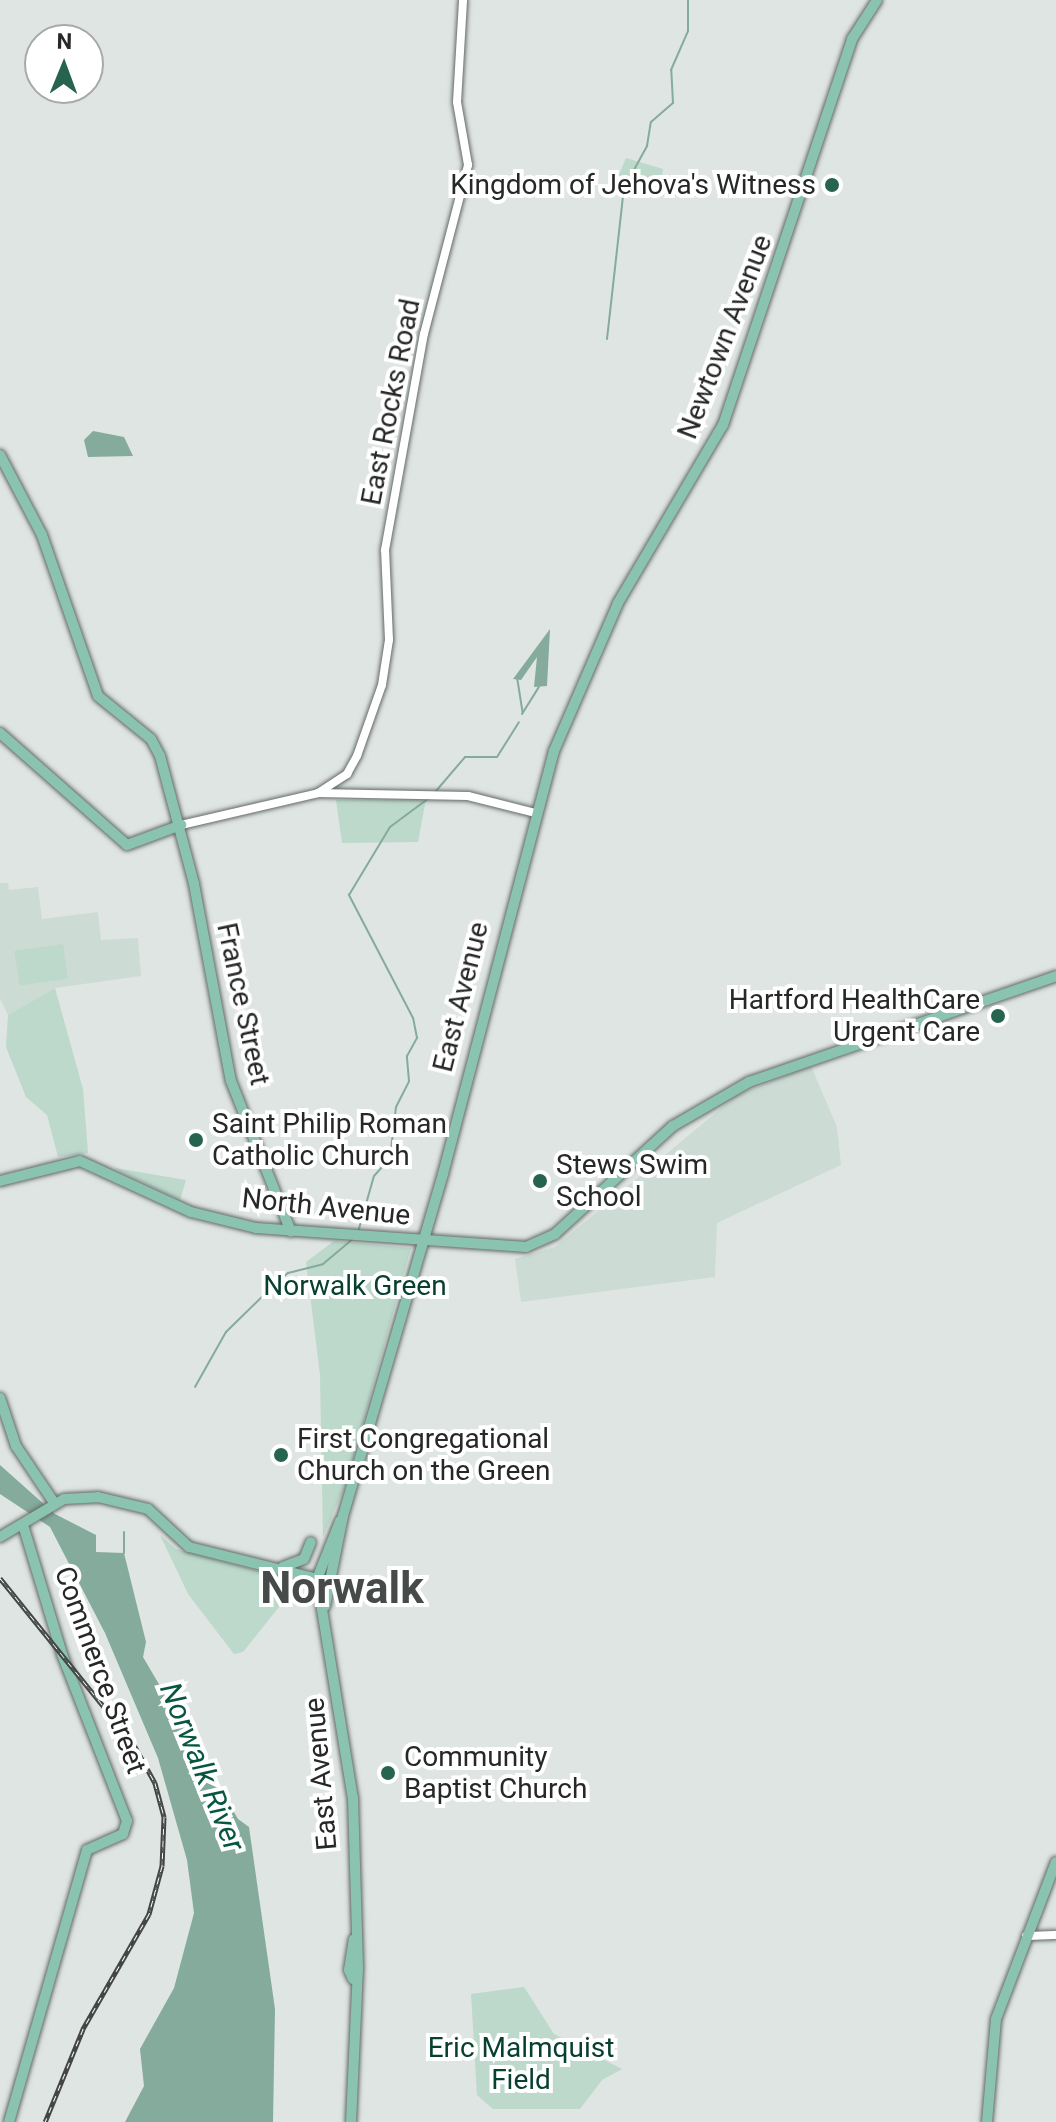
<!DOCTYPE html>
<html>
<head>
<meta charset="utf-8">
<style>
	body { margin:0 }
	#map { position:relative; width:1056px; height:2122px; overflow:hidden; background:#dfe5e2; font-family:Roboto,sans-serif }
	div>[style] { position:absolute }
	.built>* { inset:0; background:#cddbd5 }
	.green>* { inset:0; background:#bcd9cc; transform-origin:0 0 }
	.water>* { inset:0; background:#84ab9b }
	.stream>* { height:2px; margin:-1px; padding:0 1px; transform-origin:1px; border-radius:1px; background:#84ab9b }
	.roads { filter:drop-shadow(0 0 2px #646a67) drop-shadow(0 0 2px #646a67) }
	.minor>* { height:8px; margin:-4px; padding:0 4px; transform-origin:4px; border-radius:4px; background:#fff }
	.major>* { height:10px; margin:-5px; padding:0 5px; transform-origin:5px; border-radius:5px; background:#8ac4b0 }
	.rail>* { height:5px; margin-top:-2.5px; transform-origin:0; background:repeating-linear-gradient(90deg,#fff 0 6px,#434645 0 12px); box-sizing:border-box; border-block:2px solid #434645 }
	.dots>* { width:22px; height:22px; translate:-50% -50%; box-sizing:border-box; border:4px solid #fff; border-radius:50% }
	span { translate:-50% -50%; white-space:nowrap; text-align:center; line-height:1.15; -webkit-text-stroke:8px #fff; paint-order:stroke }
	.poi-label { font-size:28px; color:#262827 }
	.right { translate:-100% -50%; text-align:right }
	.left { translate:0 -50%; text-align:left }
	.street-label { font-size:28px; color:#262827 }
	.park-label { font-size:28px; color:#07402f }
	.water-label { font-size:30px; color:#075640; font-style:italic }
	.town-label { font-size:44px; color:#464b49; font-weight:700 }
	.north { position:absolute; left:24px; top:24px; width:80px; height:80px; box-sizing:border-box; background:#fff; border:2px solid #a8a9a9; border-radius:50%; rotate:1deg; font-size:22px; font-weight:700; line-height:32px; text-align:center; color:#262827 }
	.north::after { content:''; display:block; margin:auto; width:28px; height:36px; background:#27644f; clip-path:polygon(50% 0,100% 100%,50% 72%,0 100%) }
</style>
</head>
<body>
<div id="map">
	<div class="built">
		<div style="clip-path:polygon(0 883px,8px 883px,9px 890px,38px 887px,42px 919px,98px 912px,101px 940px,138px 938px,141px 976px,55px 988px,8px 1015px,0 999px)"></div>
		<div style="clip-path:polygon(811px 1066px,837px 1127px,841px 1165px,717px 1223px,715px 1277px,521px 1302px,515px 1259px,555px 1247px,737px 1095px)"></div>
	</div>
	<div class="green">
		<div style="clip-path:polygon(626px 158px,663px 169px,657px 198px,617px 180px)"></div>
		<div style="clip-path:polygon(426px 799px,418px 842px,342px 843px,336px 800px)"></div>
		<div style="left:63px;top:944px;width:35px;height:49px;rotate:82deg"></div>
		<div style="clip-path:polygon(55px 988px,83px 1089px,88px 1153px,58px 1157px,47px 1115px,26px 1097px,6px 1047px,8px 1015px)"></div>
		<div style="clip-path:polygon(115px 1168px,186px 1180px,180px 1200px,119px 1171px)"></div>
		<div style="clip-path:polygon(334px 1241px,411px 1248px,346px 1484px,323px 1537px,320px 1375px,306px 1262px)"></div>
		<div style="clip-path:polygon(160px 1535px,176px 1549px,299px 1582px,243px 1652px,234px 1654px,188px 1594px)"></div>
		<div style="clip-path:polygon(524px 1987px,554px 2034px,622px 2069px,602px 2080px,580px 2109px,493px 2109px,477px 2095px,471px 1994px)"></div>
	</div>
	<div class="water">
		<div style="clip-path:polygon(93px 431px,124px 437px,133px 456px,88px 457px,84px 440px)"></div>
		<div style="clip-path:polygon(550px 629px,547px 686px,534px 687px,537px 657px,521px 680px,513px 679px)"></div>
		<div style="clip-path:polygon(0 1465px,55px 1514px,96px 1535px,96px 1552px,124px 1553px,146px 1642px,143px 1657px,238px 1819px,249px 1827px,275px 2009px,273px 2122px,125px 2122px,144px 2086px,140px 2049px,174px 1988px,194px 1913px,187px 1860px,158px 1758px,105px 1633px,50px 1527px,0 1494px)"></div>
	</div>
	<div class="stream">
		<div style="left:607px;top:339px;width:152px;rotate:-83.6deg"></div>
		<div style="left:624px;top:188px;width:48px;rotate:-61.3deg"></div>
		<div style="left:647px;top:146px;width:24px;rotate:-81deg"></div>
		<div style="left:651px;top:122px;width:29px;rotate:-41deg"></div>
		<div style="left:673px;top:103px;width:33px;rotate:-93deg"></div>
		<div style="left:671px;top:70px;width:43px;rotate:-66.4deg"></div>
		<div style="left:688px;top:31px;width:31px;rotate:-90deg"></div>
		<div style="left:517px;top:677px;width:36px;rotate:81deg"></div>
		<div style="left:522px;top:714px;width:32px;rotate:-58deg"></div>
		<div style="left:436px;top:791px;width:45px;rotate:-49.5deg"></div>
		<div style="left:465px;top:757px;width:32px"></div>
		<div style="left:497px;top:757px;width:41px;rotate:-57.8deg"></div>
		<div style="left:358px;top:1232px;width:58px;rotate:-74.1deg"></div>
		<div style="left:374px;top:1176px;width:24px;rotate:-48deg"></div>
		<div style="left:390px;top:1158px;width:51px;rotate:-83.3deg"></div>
		<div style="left:396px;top:1107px;width:29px;rotate:-63deg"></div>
		<div style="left:409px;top:1081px;width:25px;rotate:-95deg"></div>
		<div style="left:407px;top:1056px;width:21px;rotate:-61deg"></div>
		<div style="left:417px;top:1038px;width:20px;rotate:-101deg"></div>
		<div style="left:413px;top:1018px;width:139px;rotate:-117.5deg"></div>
		<div style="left:349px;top:895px;width:79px;rotate:-58.9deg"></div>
		<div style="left:390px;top:827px;width:49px;rotate:-36.6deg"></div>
		<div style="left:195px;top:1387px;width:63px;rotate:-60.6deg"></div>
		<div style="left:226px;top:1332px;width:67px;rotate:-44.4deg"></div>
		<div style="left:274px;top:1285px;width:18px;rotate:-41deg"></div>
		<div style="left:288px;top:1273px;width:36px;rotate:-14deg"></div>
		<div style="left:323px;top:1264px;width:38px;rotate:-40deg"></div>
		<div style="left:124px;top:1532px;width:21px;rotate:90deg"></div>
	</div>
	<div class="roads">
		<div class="minor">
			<div style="left:318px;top:793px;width:35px;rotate:-33deg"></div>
			<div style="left:347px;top:774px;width:21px;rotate:-61deg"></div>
			<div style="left:357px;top:756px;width:75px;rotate:-70.6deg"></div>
			<div style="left:382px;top:685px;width:46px;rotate:-81.2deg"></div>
			<div style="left:389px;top:640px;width:90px;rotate:-92.5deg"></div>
			<div style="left:385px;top:550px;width:219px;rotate:-79.8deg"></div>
			<div style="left:424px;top:334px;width:175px;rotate:-75.4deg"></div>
			<div style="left:468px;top:165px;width:64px;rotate:-99.9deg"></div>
			<div style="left:457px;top:102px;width:102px;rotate:-86.6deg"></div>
			<div style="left:181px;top:825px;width:141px;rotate:-13.1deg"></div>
			<div style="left:318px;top:793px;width:150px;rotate:1.1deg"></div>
			<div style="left:468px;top:796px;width:69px;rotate:14.2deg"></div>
			<div style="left:1026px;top:1936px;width:30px;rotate:-2deg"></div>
		</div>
		<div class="major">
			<div style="left:0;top:455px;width:90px;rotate:62.3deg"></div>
			<div style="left:42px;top:535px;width:170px;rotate:70.8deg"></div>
			<div style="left:98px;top:696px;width:68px;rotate:39.1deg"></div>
			<div style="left:151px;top:739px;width:19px;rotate:62deg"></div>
			<div style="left:160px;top:756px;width:132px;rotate:75.1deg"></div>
			<div style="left:194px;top:884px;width:200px;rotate:79.4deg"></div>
			<div style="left:231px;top:1081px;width:162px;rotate:68.3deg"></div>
			<div style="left:0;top:733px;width:169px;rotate:41.4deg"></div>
			<div style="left:127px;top:845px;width:58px;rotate:-20.3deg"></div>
			<div style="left:0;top:1181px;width:82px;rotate:-14deg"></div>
			<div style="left:80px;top:1161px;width:122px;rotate:24.7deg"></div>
			<div style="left:191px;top:1212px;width:67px;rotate:13.8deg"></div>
			<div style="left:256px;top:1228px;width:271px;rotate:4deg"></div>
			<div style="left:526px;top:1247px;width:32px;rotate:-24deg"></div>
			<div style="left:555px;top:1234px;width:160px;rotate:-42.5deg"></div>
			<div style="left:673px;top:1126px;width:88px;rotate:-30.1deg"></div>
			<div style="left:749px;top:1082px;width:325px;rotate:-19deg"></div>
			<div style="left:0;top:1398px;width:51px;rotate:71.6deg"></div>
			<div style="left:16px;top:1446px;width:70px;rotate:56.1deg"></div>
			<div style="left:340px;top:1521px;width:62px;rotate:111.6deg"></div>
			<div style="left:317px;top:1579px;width:222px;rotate:80.7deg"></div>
			<div style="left:353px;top:1798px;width:170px;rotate:88.3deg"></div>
			<div style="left:358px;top:1968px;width:154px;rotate:92.6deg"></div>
			<div style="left:0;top:1537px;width:74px;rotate:-30.7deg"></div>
			<div style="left:64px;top:1499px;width:34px;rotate:-3deg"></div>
			<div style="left:98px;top:1497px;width:51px;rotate:13.5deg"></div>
			<div style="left:148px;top:1509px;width:56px;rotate:42.8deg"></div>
			<div style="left:189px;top:1547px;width:132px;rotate:14deg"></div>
			<div style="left:283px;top:1567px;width:22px;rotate:-21deg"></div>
			<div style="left:304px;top:1559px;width:18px;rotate:-68deg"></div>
			<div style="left:325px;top:1606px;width:92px;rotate:-78.7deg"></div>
			<div style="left:343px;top:1516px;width:356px;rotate:-73.7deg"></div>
			<div style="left:443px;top:1174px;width:437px;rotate:-75.3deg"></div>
			<div style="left:554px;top:751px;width:161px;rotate:-66.6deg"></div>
			<div style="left:618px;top:603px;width:207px;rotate:-59.5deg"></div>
			<div style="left:723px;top:425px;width:407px;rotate:-71.5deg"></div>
			<div style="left:852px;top:39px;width:46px;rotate:-57.3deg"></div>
			<div style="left:353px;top:1979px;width:10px;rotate:-114deg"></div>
			<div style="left:349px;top:1970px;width:31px;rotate:-81deg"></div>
			<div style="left:9px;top:2122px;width:283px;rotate:-74deg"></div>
			<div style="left:87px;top:1850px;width:39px;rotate:-24deg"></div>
			<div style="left:123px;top:1834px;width:14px;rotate:-73deg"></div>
			<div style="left:127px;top:1821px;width:179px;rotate:-111.3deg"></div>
			<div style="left:62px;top:1654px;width:132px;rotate:-106.8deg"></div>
			<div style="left:987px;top:2122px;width:103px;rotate:-85deg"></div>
			<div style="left:996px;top:2019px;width:168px;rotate:-69.1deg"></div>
		</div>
	</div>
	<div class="rail">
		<div style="left:0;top:1578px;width:212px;rotate:51.1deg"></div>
		<div style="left:133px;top:1743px;width:46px;rotate:61.2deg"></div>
		<div style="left:155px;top:1783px;width:35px;rotate:75deg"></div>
		<div style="left:164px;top:1817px;width:49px;rotate:92.3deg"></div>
		<div style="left:162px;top:1866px;width:50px;rotate:105.2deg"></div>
		<div style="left:149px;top:1914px;width:133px;rotate:119.9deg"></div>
		<div style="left:83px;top:2029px;width:100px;rotate:112.2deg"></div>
	</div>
	<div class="dots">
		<div style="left:832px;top:185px;background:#27644f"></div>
		<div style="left:998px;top:1016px;background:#27644f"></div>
		<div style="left:196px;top:1140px;background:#27644f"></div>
		<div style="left:540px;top:1181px;background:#27644f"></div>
		<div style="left:281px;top:1455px;background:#27644f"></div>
		<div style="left:388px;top:1773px;background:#27644f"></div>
	</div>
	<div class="poi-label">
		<span class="right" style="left:816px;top:185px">Kingdom of Jehova's Witness</span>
		<span class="right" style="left:980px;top:1016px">Hartford HealthCare<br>Urgent Care</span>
		<span class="left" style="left:212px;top:1140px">Saint Philip Roman<br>Catholic Church</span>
		<span class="left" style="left:556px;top:1181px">Stews Swim<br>School</span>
		<span class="left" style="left:297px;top:1455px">First Congregational<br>Church on the Green</span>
		<span class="left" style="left:404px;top:1773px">Community<br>Baptist Church</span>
	</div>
	<div class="street-label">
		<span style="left:725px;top:337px;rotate:-69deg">Newtown Avenue</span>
		<span style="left:391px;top:402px;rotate:-79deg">East Rocks Road</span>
		<span style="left:461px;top:997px;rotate:-76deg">East Avenue</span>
		<span style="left:243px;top:1004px;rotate:78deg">France Street</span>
		<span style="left:326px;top:1207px;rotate:6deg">North Avenue</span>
		<span style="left:100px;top:1670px;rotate:70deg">Commerce Street</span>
		<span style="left:321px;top:1774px;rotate:-95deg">East Avenue</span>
	</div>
	<div class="park-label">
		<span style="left:355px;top:1286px">Norwalk Green</span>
		<span style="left:521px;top:2064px">Eric Malmquist<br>Field</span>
	</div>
	<div class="water-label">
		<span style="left:202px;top:1767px;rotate:68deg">Norwalk River</span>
	</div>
	<div class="town-label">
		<span style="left:342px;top:1588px">Norwalk</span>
	</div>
	<div class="north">N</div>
</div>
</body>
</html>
